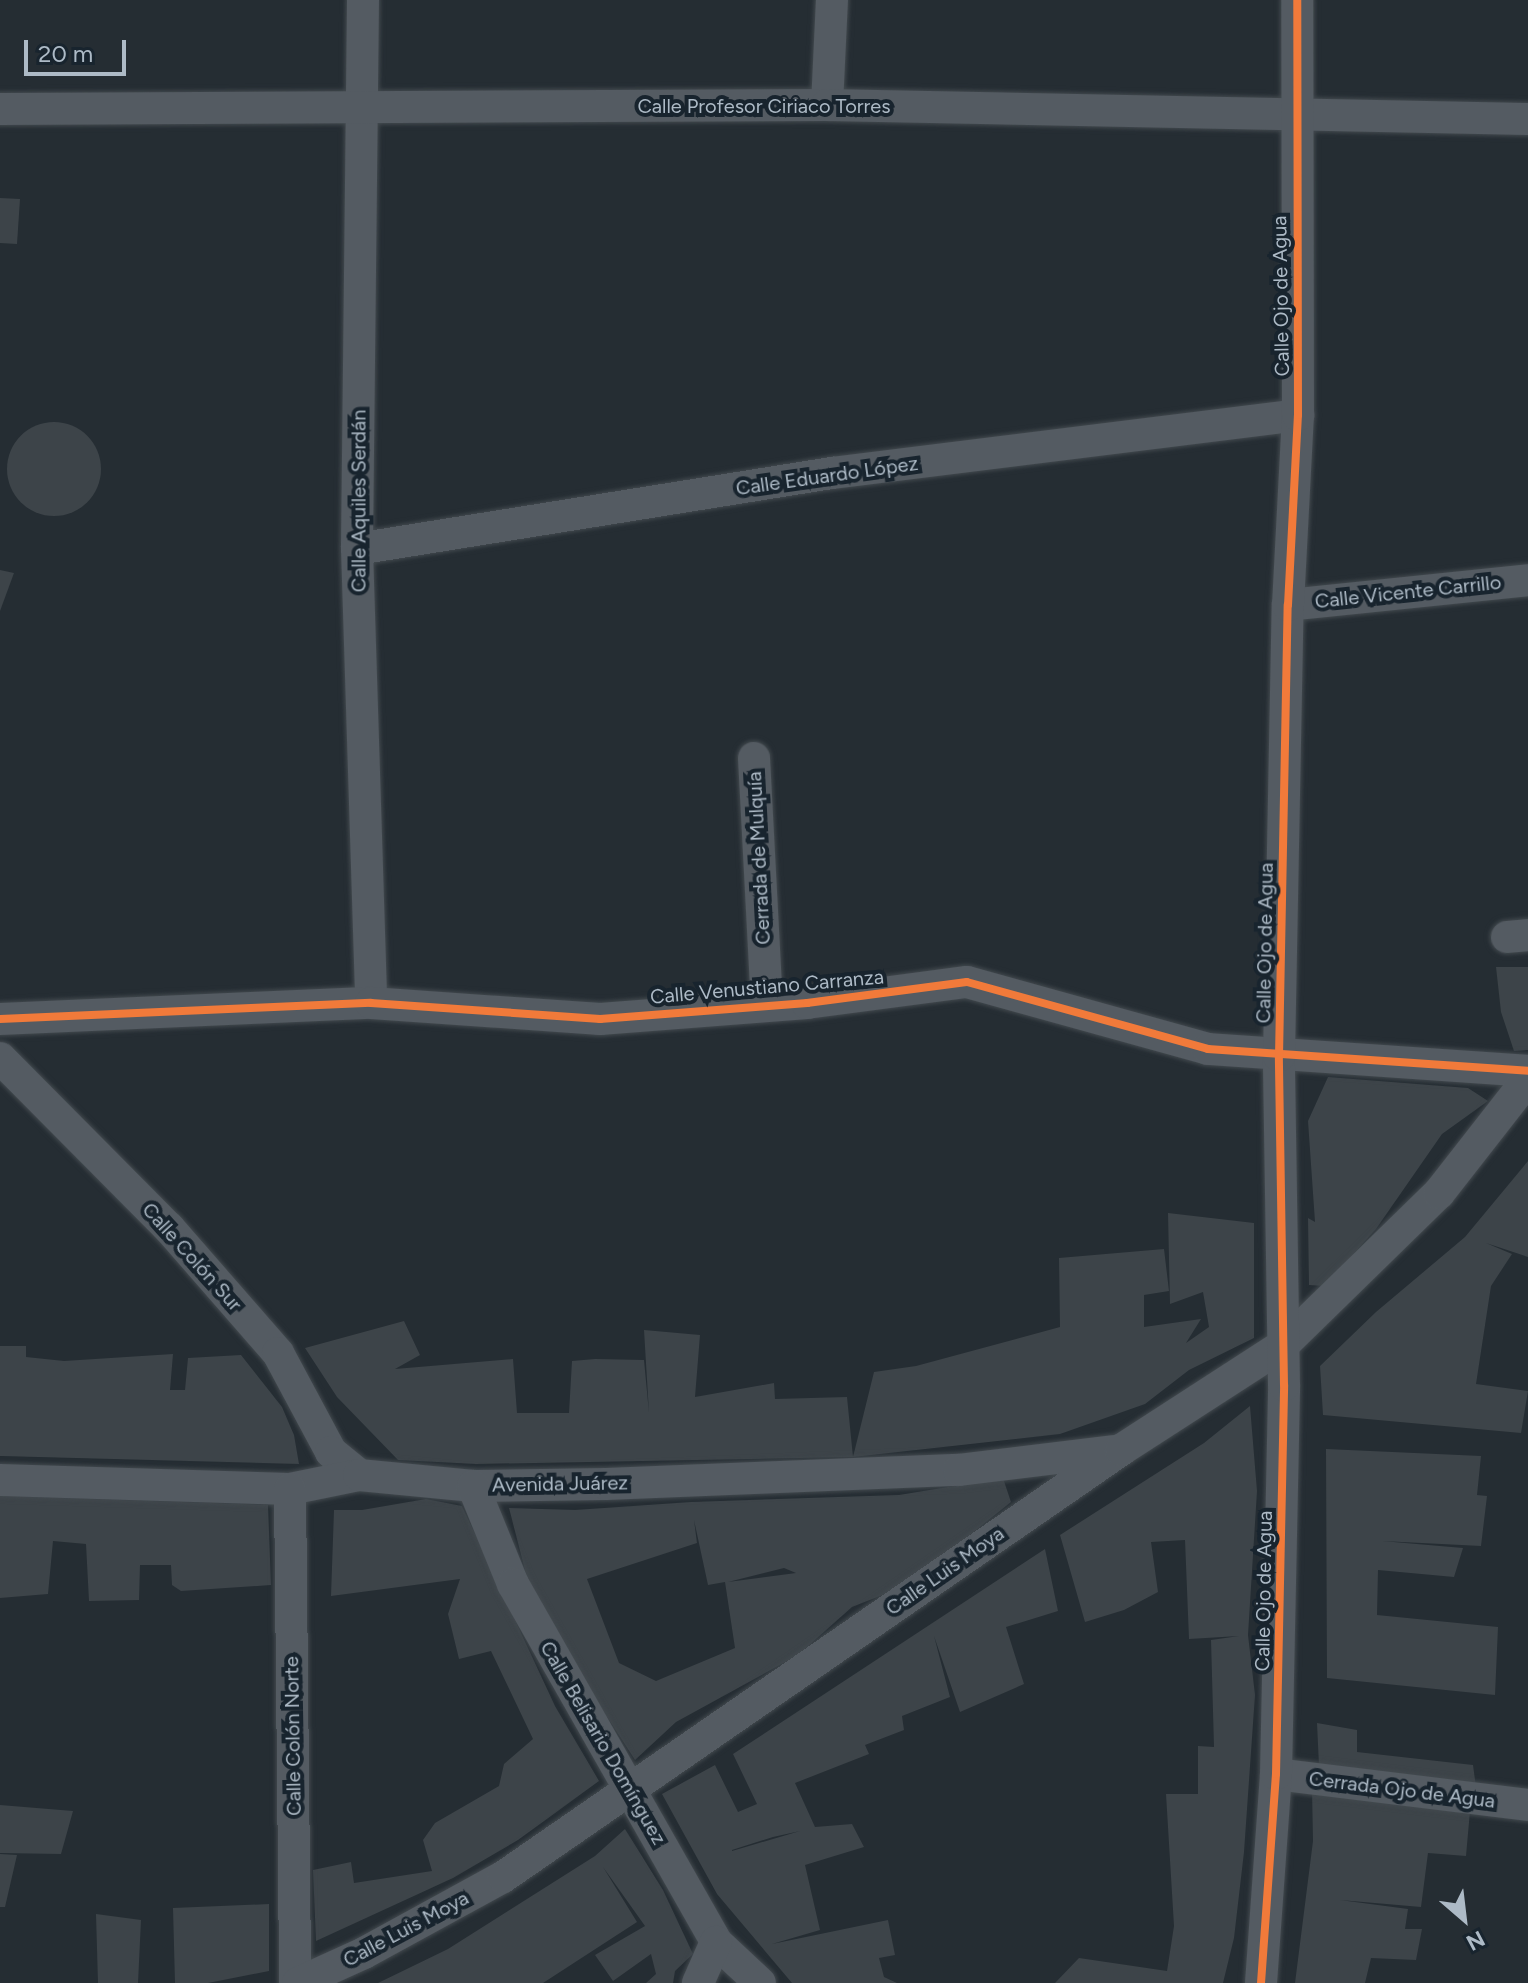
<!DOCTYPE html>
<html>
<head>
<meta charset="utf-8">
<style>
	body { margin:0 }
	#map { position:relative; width:1528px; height:1983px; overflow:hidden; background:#252d33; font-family:Figtree,sans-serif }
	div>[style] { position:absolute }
	.building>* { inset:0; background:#3d4449 }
	.round { border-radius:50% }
	.roads { filter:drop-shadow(0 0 2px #42494e) drop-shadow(0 0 2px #42494e) }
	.street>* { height:32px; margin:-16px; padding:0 16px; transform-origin:16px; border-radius:16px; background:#545b62 }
	.cycleway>* { height:8px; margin:-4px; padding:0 4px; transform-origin:4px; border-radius:4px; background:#f17a3a }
	span { translate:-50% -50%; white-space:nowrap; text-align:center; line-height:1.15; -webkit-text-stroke:8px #18242e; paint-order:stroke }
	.street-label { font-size:20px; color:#adbac6 }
	.north { position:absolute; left:1424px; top:1879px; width:80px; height:80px; -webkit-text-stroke:6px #18242e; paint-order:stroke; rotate:152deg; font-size:22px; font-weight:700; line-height:32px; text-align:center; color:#adbac6 }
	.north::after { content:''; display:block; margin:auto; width:28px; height:36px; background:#adbac6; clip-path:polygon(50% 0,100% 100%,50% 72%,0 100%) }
	.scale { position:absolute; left:24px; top:40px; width:102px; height:36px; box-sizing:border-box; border:4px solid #adbac6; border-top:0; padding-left:10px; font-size:24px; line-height:28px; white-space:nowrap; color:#adbac6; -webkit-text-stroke:6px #18242e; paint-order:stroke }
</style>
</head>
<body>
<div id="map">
	<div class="building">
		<div style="clip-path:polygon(0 198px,20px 199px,17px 244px,0 243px)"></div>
		<div class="round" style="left:7px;top:422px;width:94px;height:94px"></div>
		<div style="clip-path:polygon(0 570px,14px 573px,0 611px)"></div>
		<div style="clip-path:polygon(1496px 967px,1528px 967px,1528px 1050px,1514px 1051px,1501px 1012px)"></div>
		<div style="clip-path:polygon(1328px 1077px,1468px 1088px,1488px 1101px,1442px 1134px,1376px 1229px,1324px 1286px,1309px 1285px,1308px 1218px,1315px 1222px,1308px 1121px)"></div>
		<div style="clip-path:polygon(1528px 1161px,1528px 1257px,1486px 1243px,1512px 1254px,1491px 1286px,1476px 1384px,1528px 1391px,1521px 1433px,1323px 1415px,1320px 1366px,1376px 1312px,1465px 1237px)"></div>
		<div style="clip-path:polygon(1168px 1213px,1254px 1223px,1254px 1338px,1189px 1370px,1145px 1404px,1060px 1434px,853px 1457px,874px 1372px,916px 1366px,1060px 1327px,1059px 1258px,1164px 1249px,1169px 1291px,1144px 1295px,1144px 1327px,1201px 1319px,1186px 1343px,1209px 1327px,1203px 1292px,1170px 1304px)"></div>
		<div style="clip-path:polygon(404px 1321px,420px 1355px,395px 1369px,513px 1359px,517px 1413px,569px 1413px,572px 1361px,595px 1359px,644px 1360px,649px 1413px,644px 1330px,700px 1335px,695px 1397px,774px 1383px,775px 1399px,847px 1397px,853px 1457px,476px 1464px,398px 1460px,337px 1397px,305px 1348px)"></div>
		<div style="clip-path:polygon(0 1346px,26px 1346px,26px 1357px,64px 1361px,173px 1354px,170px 1390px,185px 1390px,188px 1358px,241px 1355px,282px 1407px,294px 1435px,299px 1464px,0 1456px)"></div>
		<div style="clip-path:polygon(1250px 1406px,1257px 1491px,1248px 1635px,1255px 1695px,1244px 1852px,1234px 1938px,1223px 1983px,1055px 1983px,1079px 1958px,1167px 1971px,1174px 1926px,1166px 1794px,1198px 1794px,1198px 1746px,1214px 1747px,1211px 1640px,1239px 1636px,1189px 1639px,1185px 1540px,1151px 1542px,1158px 1592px,1124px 1610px,1085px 1622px,1060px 1535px,1204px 1443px)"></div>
		<div style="clip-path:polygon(1326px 1449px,1481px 1456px,1477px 1495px,1487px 1496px,1481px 1546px,1382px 1541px,1463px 1548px,1454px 1577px,1378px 1570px,1377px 1615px,1498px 1627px,1495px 1695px,1327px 1678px)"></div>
		<div style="clip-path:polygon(evenodd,1003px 1478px,1011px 1502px,966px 1538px,885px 1594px,852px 1607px,798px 1655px,676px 1722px,635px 1760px,582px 1678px,527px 1578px,509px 1508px,575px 1510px,691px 1502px,899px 1495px,1003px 1478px,694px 1520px,708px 1585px,725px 1582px,735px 1648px,656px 1681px,619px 1663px,587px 1579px,697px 1543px,694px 1520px,1003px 1478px,784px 1568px,796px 1573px,728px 1582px,784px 1568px)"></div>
		<div style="clip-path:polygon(0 1496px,268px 1505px,271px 1585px,181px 1591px,172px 1585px,171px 1565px,140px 1565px,139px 1600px,89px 1601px,86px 1544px,53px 1541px,48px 1594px,0 1598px)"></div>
		<div style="clip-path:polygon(426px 1499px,462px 1506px,555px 1706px,599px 1781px,518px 1840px,453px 1878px,316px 1941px,313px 1870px,351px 1862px,354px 1883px,432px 1871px,423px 1840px,435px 1823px,499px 1786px,504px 1764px,533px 1739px,491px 1651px,459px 1659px,448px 1614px,460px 1579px,331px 1596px,334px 1510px,362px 1510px)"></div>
		<div style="clip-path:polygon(evenodd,1045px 1549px,1058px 1611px,1006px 1627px,1024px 1684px,960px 1712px,934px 1636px,950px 1697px,902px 1716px,904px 1730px,865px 1745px,869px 1754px,795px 1783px,815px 1827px,852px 1824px,864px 1847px,805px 1865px,820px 1930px,772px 1944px,888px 1920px,895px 1955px,879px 1958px,884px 1977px,897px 1983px,792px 1983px,717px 1894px,662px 1794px,715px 1765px,738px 1812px,757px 1804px,733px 1754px,1045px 1549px,800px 1831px,732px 1851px,732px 1850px,773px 1837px,800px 1831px)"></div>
		<div style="clip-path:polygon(1317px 1723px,1357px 1730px,1357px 1752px,1473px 1765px,1476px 1787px,1319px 1766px)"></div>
		<div style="clip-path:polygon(1312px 1790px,1470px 1811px,1466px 1856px,1428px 1853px,1421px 1907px,1340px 1900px,1408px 1909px,1405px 1929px,1422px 1929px,1416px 1960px,1371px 1958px,1365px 1983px,1295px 1983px,1313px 1841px)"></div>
		<div style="clip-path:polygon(0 1805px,73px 1811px,61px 1854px,0 1853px)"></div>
		<div style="clip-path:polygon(625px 1829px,663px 1890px,693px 1954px,675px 1971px,673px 1983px,646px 1983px,656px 1974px,651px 1954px,613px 1981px,595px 1955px,645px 1926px,603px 1867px,637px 1922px,543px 1983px,378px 1983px,448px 1949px,595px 1856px)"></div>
		<div style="clip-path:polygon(0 1854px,17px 1855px,5px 1907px,0 1907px)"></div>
		<div style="clip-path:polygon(269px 1904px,269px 1971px,208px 1983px,175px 1983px,173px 1908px)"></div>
		<div style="clip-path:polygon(96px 1914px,141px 1920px,138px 1983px,98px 1983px)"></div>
	</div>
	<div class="roads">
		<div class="street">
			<div style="left:363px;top:0;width:549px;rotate:90.63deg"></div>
			<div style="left:357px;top:549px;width:454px;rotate:88.2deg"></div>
			<div style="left:827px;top:105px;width:105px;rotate:-87.3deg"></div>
			<div style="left:0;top:109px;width:827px;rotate:-0.28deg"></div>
			<div style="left:827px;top:105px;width:701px;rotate:1.14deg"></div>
			<div style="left:357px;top:549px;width:482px;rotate:-9.1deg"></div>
			<div style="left:833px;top:473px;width:469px;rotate:-7.1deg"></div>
			<div style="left:1288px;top:605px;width:241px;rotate:-5.9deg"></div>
			<div style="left:754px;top:758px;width:247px;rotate:87deg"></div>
			<div style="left:1507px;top:937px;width:21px;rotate:-5deg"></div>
			<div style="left:0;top:1019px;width:371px;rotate:-2.5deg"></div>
			<div style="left:371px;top:1003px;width:230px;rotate:4deg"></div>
			<div style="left:600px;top:1019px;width:208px;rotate:-4.4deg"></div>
			<div style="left:807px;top:1003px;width:161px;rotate:-7.5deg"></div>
			<div style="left:967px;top:982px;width:250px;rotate:15.5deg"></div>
			<div style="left:1208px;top:1049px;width:321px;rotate:3.9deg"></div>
			<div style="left:0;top:1058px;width:240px;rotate:45.2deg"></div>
			<div style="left:169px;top:1228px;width:166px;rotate:48.9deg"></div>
			<div style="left:278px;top:1353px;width:112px;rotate:61.8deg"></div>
			<div style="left:331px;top:1452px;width:36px;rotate:39deg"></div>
			<div style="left:0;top:1480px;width:290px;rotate:1.8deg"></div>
			<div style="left:290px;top:1489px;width:70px;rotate:-11.5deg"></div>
			<div style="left:359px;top:1475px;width:115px;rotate:5.5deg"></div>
			<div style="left:473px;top:1486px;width:133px;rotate:-0.9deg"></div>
			<div style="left:606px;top:1484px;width:353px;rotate:-2.3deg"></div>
			<div style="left:959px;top:1470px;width:156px;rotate:-7deg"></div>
			<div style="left:473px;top:1486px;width:106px;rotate:67.8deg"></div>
			<div style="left:513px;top:1584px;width:412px;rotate:60.4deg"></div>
			<div style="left:716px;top:1942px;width:60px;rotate:43deg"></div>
			<div style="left:290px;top:1489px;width:494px;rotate:89.4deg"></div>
			<div style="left:1276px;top:1774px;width:254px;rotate:7deg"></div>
			<div style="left:298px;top:1983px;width:72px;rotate:-24.4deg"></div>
			<div style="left:364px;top:1953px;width:158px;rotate:-28.7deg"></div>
			<div style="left:503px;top:1877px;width:751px;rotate:-34.64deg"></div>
			<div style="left:1121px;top:1450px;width:192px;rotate:-32.9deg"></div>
			<div style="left:1282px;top:1346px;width:219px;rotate:-44.3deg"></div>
			<div style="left:1439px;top:1193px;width:145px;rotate:-52deg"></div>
			<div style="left:698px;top:1983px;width:45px;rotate:-66.3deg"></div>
			<div style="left:1261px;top:1983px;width:210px;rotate:-85.9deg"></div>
			<div style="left:1276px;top:1774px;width:389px;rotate:-88.8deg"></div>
			<div style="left:1284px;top:1385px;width:329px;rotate:-90.9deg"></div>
			<div style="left:1279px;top:1056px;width:451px;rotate:-88.9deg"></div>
			<div style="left:1288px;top:605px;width:190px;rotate:-87deg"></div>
			<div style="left:1298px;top:415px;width:415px;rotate:-90.1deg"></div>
		</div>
	</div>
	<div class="cycleway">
		<div style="left:0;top:1019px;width:371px;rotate:-2.5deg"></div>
		<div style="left:371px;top:1003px;width:230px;rotate:4deg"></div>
		<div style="left:600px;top:1019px;width:208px;rotate:-4.4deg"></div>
		<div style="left:807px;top:1003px;width:161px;rotate:-7.5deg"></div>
		<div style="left:967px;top:982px;width:250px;rotate:15.5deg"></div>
		<div style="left:1208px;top:1049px;width:321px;rotate:3.9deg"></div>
		<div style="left:1261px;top:1983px;width:210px;rotate:-85.9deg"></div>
		<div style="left:1276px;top:1774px;width:389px;rotate:-88.8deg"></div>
		<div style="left:1284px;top:1385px;width:329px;rotate:-90.9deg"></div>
		<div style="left:1279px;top:1056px;width:451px;rotate:-88.9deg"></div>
		<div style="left:1288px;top:605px;width:190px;rotate:-87deg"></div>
		<div style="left:1298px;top:415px;width:415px;rotate:-90.1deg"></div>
	</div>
	<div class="street-label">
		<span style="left:764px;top:106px">Calle Profesor Ciriaco Torres</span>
		<span style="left:1281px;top:296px;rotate:-91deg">Calle Ojo de Agua</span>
		<span style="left:827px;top:476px;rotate:-8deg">Calle Eduardo López</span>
		<span style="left:359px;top:501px;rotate:-90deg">Calle Aquiles Serdán</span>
		<span style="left:1408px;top:592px;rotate:-6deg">Calle Vicente Carrillo</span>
		<span style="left:759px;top:858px;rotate:-93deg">Cerrada de Mulquía</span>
		<span style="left:1265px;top:943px;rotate:-89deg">Calle Ojo de Agua</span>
		<span style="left:767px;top:987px;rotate:-5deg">Calle Venustiano Carranza</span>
		<span style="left:192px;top:1257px;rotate:48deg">Calle Colón Sur</span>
		<span style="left:560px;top:1484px;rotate:-1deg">Avenida Juárez</span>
		<span style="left:945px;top:1571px;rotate:-35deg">Calle Luis Moya</span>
		<span style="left:1264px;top:1591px;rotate:-89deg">Calle Ojo de Agua</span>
		<span style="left:293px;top:1736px;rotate:-91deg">Calle Colón Norte</span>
		<span style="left:603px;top:1743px;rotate:60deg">Calle Belisario Domínguez</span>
		<span style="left:1402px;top:1790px;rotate:7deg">Cerrada Ojo de Agua</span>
		<span style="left:406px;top:1929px;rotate:-28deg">Calle Luis Moya</span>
	</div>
	<div class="north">N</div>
	<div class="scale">20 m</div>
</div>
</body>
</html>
